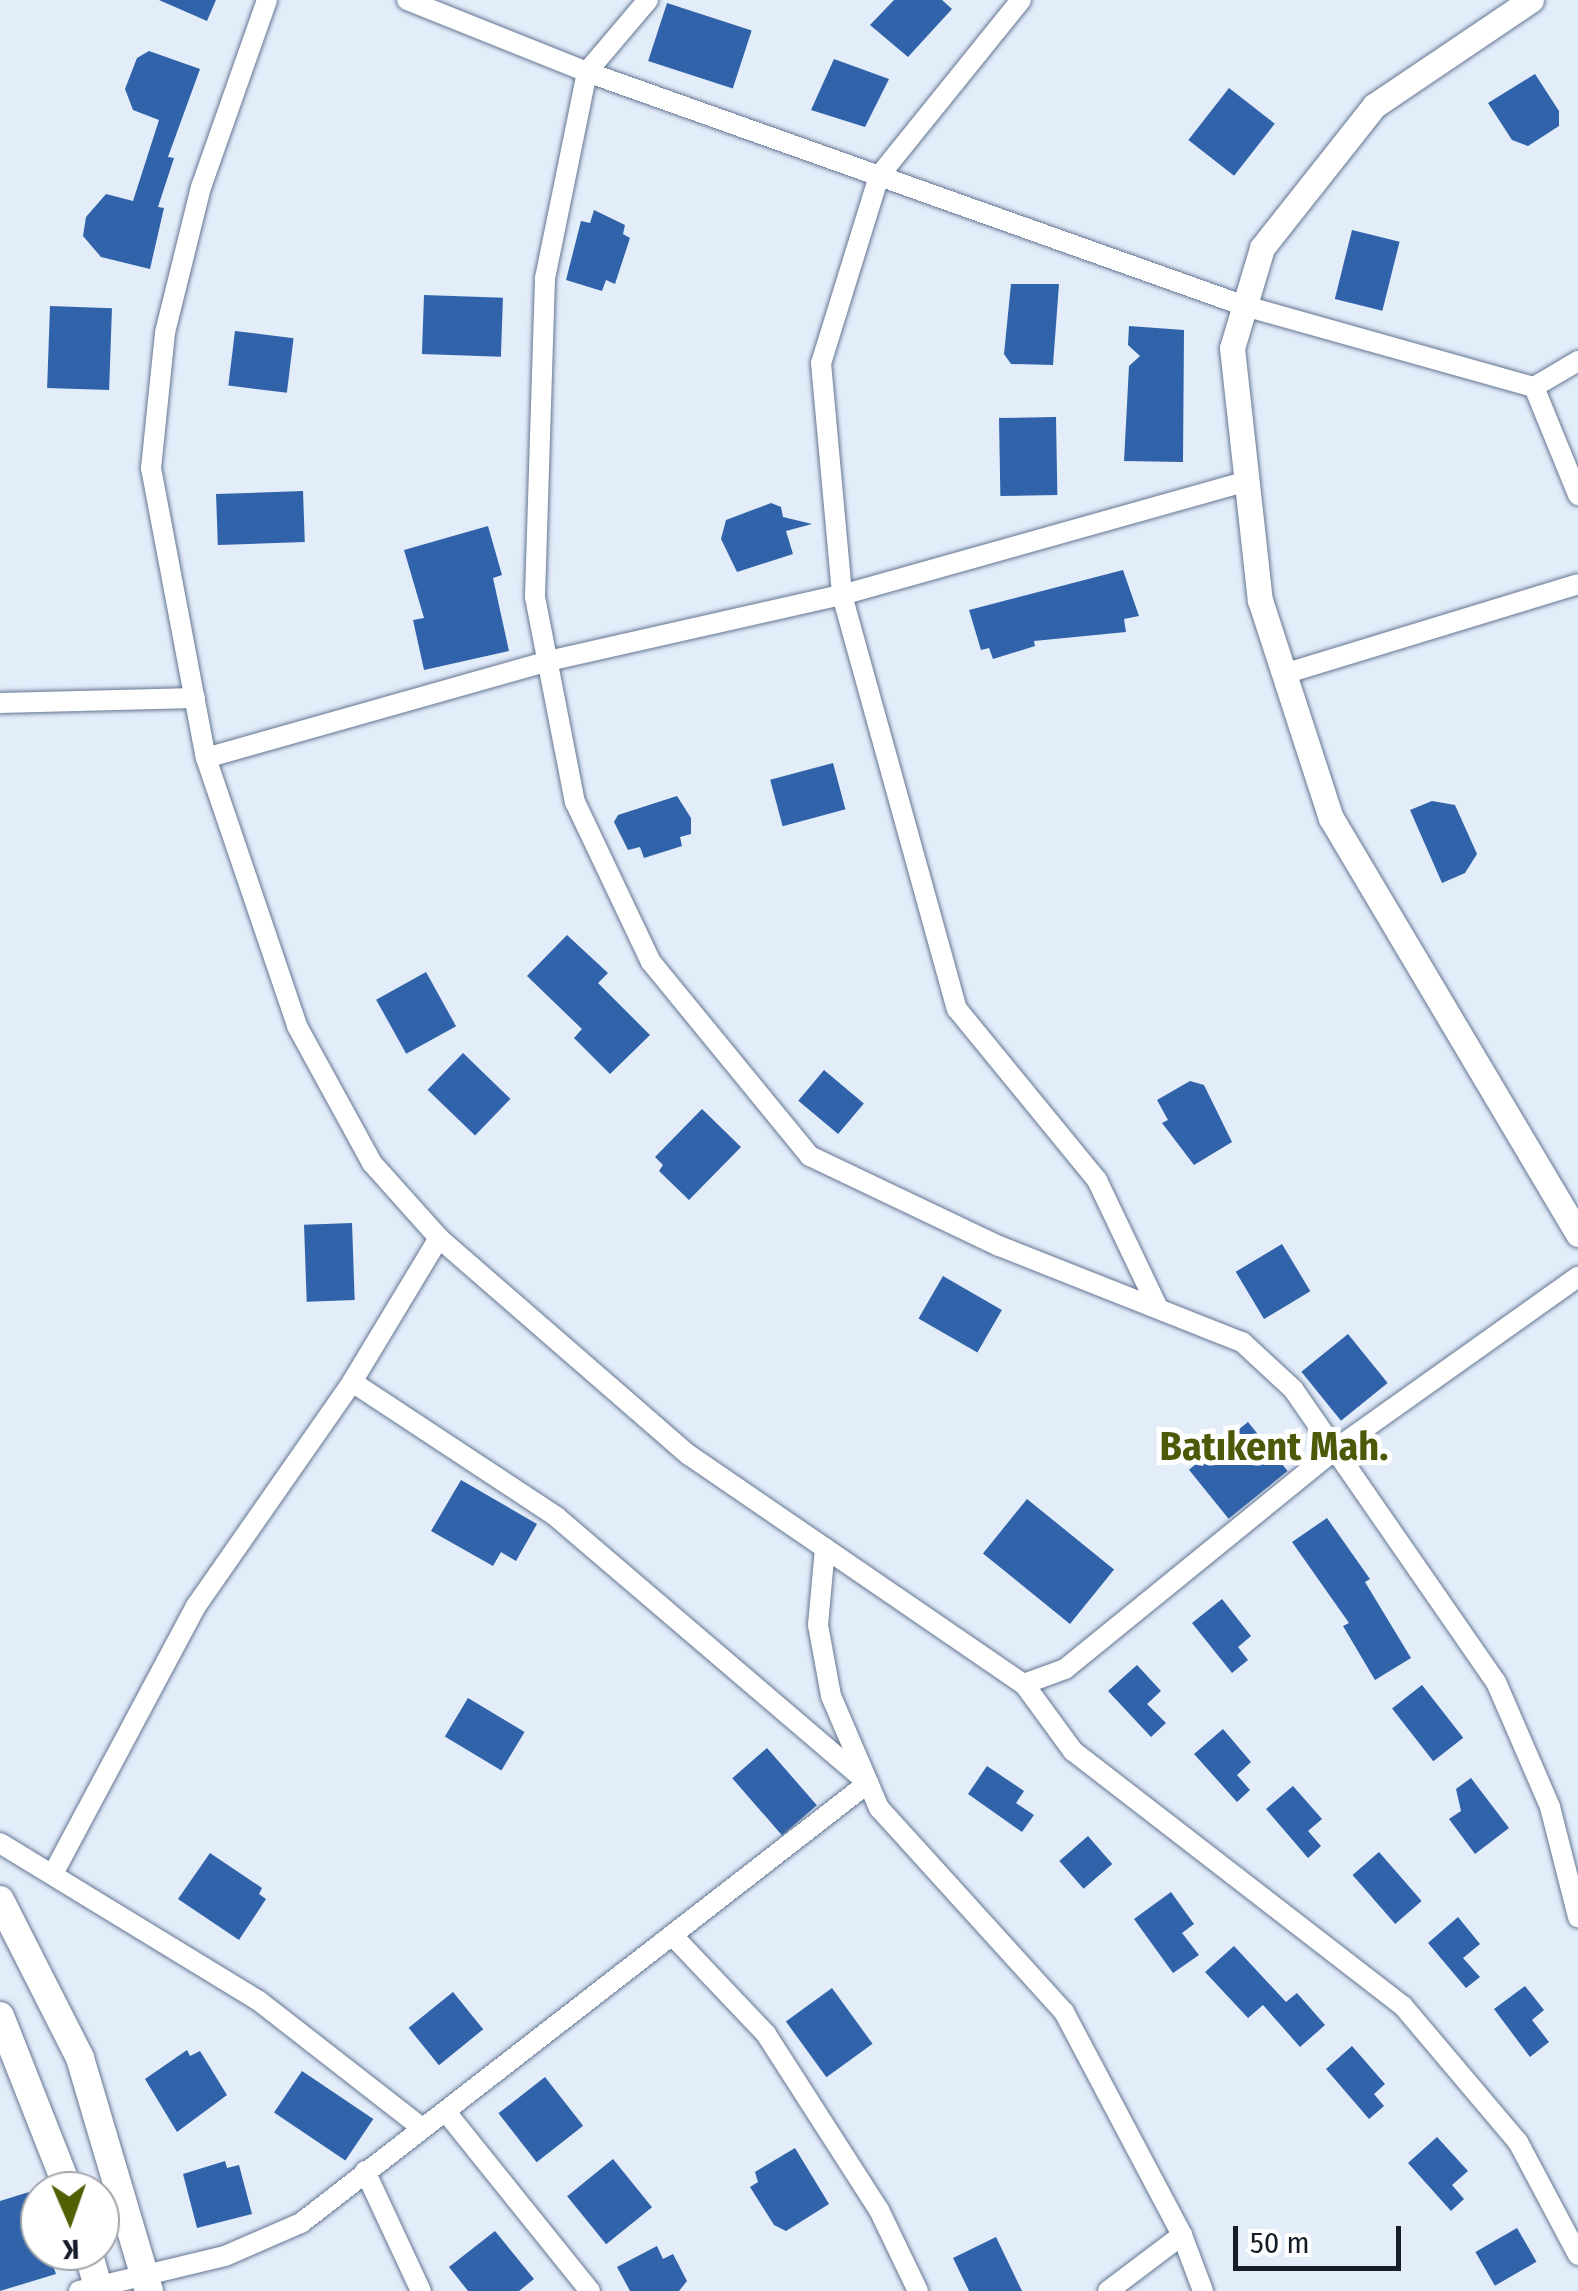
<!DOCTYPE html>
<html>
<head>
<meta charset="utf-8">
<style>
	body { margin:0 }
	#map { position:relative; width:1578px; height:2291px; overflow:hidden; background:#e3ecf9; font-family:"Fira Sans Condensed",sans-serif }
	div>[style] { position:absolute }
	.building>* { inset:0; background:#3063aa; transform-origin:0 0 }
	.roads { filter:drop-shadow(0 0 2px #637692) drop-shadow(0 0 2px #637692) }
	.minor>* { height:20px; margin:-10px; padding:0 10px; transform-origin:10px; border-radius:10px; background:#fff }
	.tertiary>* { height:25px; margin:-12.5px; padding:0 12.5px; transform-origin:12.5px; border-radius:12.5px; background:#fff }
	.secondary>* { height:28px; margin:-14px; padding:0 14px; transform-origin:14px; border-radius:14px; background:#fff }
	span { translate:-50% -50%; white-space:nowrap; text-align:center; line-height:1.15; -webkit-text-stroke:10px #fff; paint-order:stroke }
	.district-label { font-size:40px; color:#4b5a09; font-weight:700 }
	.north { position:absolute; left:20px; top:2171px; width:100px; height:100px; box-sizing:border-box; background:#fff; border:2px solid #a1a5a9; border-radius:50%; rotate:178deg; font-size:28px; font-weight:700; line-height:40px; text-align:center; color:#151d28 }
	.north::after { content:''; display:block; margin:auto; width:35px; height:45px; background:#506104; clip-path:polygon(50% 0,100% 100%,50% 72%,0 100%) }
	.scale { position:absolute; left:1233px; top:2226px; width:168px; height:45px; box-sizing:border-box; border:5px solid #151d28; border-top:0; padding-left:12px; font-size:30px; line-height:35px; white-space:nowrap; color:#151d28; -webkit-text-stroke:8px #fff; paint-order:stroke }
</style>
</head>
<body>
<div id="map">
	<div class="building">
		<div style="clip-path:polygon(159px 0,216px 0,207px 21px)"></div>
		<div style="clip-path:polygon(894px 0,942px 0,952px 9px,908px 57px,870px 25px)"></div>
		<div style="left:667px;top:3px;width:89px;height:61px;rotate:18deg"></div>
		<div style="clip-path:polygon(149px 51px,200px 69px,168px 157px,174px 158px,158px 207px,164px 208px,150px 269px,101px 257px,83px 236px,86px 217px,106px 194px,133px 201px,159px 120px,133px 110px,125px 89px,137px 58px)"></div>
		<div style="clip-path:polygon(834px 59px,889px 79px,865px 127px,811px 110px)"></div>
		<div style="clip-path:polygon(1535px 74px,1559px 111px,1559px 126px,1528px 146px,1512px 140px,1488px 103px)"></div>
		<div style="left:1229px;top:88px;width:58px;height:66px;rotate:38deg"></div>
		<div style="clip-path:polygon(594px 210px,625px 225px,623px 234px,630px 238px,615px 284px,606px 280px,602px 291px,566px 280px,581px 221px,590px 223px)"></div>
		<div style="left:1352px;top:230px;width:49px;height:71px;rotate:14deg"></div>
		<div style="clip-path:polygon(1011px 284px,1059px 284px,1053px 365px,1011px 364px,1004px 354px)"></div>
		<div style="left:424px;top:295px;width:79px;height:59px;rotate:2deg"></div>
		<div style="left:50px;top:306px;width:62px;height:82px;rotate:2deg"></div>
		<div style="clip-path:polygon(1129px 326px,1184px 330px,1183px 462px,1124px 461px,1129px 366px,1140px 356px,1128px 345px)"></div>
		<div style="left:235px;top:331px;width:59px;height:55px;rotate:7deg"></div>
		<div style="left:1056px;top:417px;width:78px;height:57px;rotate:89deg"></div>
		<div style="left:303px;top:491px;width:51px;height:87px;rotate:88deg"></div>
		<div style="clip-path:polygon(771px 503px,781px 507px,783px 517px,812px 524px,786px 531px,793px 554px,737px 572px,721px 539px,726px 520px)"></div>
		<div style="clip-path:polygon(488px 526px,502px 575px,493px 578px,509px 651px,424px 670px,413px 620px,424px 618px,404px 550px)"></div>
		<div style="clip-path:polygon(1123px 570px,1139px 616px,1124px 619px,1126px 632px,1034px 641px,1035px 646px,993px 659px,989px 648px,981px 650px,969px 610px)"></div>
		<div style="left:833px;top:763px;width:48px;height:65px;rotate:75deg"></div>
		<div style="clip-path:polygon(677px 796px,691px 818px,691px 834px,680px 837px,682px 846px,644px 858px,640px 847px,628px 850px,614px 822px,618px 815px)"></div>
		<div style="clip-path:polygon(1432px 801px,1455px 805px,1477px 854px,1465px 873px,1442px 883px,1410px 810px)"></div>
		<div style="clip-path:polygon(567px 935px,608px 973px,598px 983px,650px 1035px,610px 1074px,574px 1038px,582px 1029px,527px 976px)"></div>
		<div style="left:426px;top:972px;width:62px;height:57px;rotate:61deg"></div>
		<div style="left:463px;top:1053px;width:66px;height:51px;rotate:44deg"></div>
		<div style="left:824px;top:1070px;width:52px;height:40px;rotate:40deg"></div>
		<div style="clip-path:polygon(1190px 1081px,1204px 1085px,1232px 1142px,1194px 1165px,1162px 1123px,1168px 1120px,1157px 1100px)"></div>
		<div style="clip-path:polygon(702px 1109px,741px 1147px,689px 1200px,659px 1171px,663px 1165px,655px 1157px)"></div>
		<div style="left:352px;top:1223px;width:77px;height:48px;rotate:88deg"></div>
		<div style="left:1282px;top:1244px;width:55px;height:54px;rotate:59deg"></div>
		<div style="left:943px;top:1276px;width:68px;height:49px;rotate:30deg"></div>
		<div style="left:1348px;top:1334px;width:63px;height:60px;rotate:51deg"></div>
		<div style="left:1248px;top:1422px;width:63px;height:76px;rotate:51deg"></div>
		<div style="clip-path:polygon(461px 1480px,537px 1524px,516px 1561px,501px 1552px,493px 1566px,431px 1531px)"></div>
		<div style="left:1027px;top:1499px;width:112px;height:70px;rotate:39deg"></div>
		<div style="clip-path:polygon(1327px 1518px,1370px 1579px,1365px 1582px,1411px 1658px,1375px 1680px,1343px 1626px,1349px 1623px,1292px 1542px)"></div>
		<div style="clip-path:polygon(1222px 1599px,1251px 1636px,1238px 1647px,1248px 1660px,1232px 1673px,1192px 1623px)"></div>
		<div style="clip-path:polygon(1137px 1665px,1161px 1691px,1147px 1704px,1166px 1723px,1151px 1737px,1108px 1691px)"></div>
		<div style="left:1422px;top:1685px;width:67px;height:38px;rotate:52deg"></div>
		<div style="left:468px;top:1698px;width:66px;height:45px;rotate:31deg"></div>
		<div style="clip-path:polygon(1223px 1729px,1251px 1762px,1237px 1775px,1250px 1790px,1237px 1802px,1194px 1754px)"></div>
		<div style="left:767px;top:1748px;width:76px;height:46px;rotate:49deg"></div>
		<div style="clip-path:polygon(987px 1766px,1024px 1791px,1016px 1803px,1034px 1815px,1022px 1832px,968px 1794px)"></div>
		<div style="clip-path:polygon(1471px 1778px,1509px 1828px,1475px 1854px,1449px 1819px,1461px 1811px,1456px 1789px)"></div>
		<div style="clip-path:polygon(1293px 1786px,1322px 1819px,1308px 1831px,1321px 1846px,1308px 1858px,1266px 1809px)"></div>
		<div style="left:1088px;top:1836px;width:37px;height:38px;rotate:49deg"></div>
		<div style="left:1379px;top:1852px;width:65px;height:35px;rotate:49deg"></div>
		<div style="clip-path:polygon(210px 1853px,262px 1888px,259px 1894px,266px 1899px,239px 1940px,178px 1899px)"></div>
		<div style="clip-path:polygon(1171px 1892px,1194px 1924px,1182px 1933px,1199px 1955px,1173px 1973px,1134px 1919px)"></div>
		<div style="clip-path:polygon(1458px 1917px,1480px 1944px,1463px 1958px,1480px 1977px,1466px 1988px,1428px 1943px)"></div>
		<div style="clip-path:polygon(1234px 1946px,1286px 2002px,1297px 1993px,1325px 2025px,1300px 2047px,1263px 2005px,1248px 2018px,1205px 1972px)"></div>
		<div style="clip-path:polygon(1525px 1986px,1544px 2010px,1532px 2020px,1549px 2042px,1530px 2057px,1494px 2009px)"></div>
		<div style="left:832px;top:1988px;width:69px;height:57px;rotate:54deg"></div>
		<div style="left:453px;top:1992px;width:48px;height:57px;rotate:51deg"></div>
		<div style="clip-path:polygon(1352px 2046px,1385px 2084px,1374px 2094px,1384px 2106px,1369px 2119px,1326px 2069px)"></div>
		<div style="clip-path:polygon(187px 2050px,190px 2056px,200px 2051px,227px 2095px,177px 2132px,145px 2079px)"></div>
		<div style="left:302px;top:2071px;width:86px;height:50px;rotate:34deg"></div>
		<div style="left:545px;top:2077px;width:62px;height:59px;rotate:52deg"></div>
		<div style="clip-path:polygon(1437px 2137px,1468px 2171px,1452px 2185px,1464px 2199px,1451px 2211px,1408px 2163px)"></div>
		<div style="clip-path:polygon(795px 2148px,829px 2204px,786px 2231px,774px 2225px,750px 2187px,758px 2182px,755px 2172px)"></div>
		<div style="left:613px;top:2159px;width:62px;height:59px;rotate:51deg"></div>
		<div style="clip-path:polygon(225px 2161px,227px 2168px,239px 2165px,252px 2214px,197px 2228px,183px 2174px)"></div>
		<div style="clip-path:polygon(29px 2192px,40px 2251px,48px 2251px,56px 2274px,0 2291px,0 2201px)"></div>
		<div style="left:1517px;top:2228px;width:39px;height:48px;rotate:60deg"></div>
		<div style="clip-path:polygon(495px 2231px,534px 2279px,519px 2291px,468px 2291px,449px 2267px)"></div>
		<div style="clip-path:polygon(996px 2237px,1022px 2291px,969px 2291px,953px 2258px)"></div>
		<div style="clip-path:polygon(657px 2246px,663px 2259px,673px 2254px,687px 2281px,679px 2291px,630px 2291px,617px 2267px)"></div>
	</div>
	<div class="roads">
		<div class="minor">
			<div style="left:267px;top:0;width:198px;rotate:109.4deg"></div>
			<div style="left:201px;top:187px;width:150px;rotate:103.9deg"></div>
			<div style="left:165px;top:333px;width:136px;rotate:95.9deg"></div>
			<div style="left:151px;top:468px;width:295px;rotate:79.3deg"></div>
			<div style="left:206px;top:758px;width:283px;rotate:71.2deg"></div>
			<div style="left:297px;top:1026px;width:156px;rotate:61.3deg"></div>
			<div style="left:372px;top:1163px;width:101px;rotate:48.2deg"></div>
			<div style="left:439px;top:1238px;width:331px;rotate:41deg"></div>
			<div style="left:689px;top:1455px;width:406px;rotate:34.4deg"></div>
			<div style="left:1024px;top:1684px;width:83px;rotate:53.8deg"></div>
			<div style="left:1073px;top:1751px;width:417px;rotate:37.7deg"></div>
			<div style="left:1403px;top:2006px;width:178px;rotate:49.8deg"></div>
			<div style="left:1518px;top:2142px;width:128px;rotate:62deg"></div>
			<div style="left:407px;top:0;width:194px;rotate:21.8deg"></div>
			<div style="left:587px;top:72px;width:698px;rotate:19.58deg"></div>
			<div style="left:1245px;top:306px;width:300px;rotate:15.7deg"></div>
			<div style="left:1534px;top:387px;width:51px;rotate:-30.6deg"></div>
			<div style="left:648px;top:0;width:94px;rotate:130.3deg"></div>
			<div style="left:587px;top:72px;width:210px;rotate:101.5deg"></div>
			<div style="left:545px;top:278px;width:319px;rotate:91.8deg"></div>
			<div style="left:535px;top:597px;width:209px;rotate:79deg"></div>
			<div style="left:575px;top:802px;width:177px;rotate:64.6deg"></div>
			<div style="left:651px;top:962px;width:251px;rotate:50.7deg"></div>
			<div style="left:810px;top:1156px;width:209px;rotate:25.5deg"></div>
			<div style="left:999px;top:1246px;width:261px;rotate:21.6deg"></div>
			<div style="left:1242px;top:1342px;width:69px;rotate:42.7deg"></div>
			<div style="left:1293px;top:1389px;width:356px;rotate:55.3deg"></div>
			<div style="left:1496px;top:1682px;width:136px;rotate:66.6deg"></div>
			<div style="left:1550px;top:1807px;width:114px;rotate:75.7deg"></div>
			<div style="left:1021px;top:0;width:226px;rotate:128.9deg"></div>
			<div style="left:879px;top:176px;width:196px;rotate:107.2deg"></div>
			<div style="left:821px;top:363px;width:233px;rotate:84.8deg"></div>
			<div style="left:842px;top:595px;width:430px;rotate:74.5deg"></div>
			<div style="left:957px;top:1009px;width:221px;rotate:50.7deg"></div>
			<div style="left:1097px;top:1180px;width:142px;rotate:64.5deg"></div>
			<div style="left:1534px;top:387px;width:117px;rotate:67.8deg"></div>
			<div style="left:1284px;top:674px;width:307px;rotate:-17deg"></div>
			<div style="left:0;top:703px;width:195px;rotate:-1.5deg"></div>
			<div style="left:206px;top:758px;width:355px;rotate:-15.8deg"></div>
			<div style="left:548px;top:661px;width:301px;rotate:-12.7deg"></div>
			<div style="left:842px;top:595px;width:421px;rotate:-15.7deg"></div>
			<div style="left:825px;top:1548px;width:77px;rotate:95.2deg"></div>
			<div style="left:818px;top:1625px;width:72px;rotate:79.6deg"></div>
			<div style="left:831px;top:1696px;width:122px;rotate:66.8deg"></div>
			<div style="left:879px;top:1808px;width:275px;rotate:47.8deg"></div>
			<div style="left:1064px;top:2012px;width:252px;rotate:62.1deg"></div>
			<div style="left:1182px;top:2235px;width:60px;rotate:69.4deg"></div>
			<div style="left:1024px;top:1684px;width:44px;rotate:-20.1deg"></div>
			<div style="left:1065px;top:1669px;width:350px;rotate:-39.1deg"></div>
			<div style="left:1337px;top:1448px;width:296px;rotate:-35.4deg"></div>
			<div style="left:0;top:1843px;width:303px;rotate:31.4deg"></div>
			<div style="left:259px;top:2001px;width:207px;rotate:37.9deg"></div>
			<div style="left:54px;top:1872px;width:302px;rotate:-61.9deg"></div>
			<div style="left:196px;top:1606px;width:273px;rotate:-55.1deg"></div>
			<div style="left:673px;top:1936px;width:135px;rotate:46.5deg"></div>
			<div style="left:766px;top:2034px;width:209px;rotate:57.3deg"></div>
			<div style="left:879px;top:2210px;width:90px;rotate:64.3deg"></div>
			<div style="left:446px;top:2112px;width:230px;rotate:51.2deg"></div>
			<div style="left:365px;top:2171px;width:132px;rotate:65deg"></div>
			<div style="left:79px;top:2291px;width:150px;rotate:-13.5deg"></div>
			<div style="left:225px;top:2256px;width:83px;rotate:-23.5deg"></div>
			<div style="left:301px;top:2223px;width:718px;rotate:-37.81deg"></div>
			<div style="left:868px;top:1783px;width:409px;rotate:-139.5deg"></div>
			<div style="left:557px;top:1517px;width:245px;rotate:-146.6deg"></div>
			<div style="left:352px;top:1382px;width:168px;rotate:-58.9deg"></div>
			<div style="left:1108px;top:2291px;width:93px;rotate:-37.1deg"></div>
		</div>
		<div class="tertiary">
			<div style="left:1531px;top:0;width:189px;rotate:146deg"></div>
			<div style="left:1374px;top:106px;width:181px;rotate:128.3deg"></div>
			<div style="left:1262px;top:248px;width:104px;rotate:106.7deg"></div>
			<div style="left:1232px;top:348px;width:254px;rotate:83.7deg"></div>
			<div style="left:1260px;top:600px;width:229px;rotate:72deg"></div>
			<div style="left:1331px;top:818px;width:484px;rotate:59.3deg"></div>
		</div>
		<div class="secondary">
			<div style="left:0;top:1900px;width:177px;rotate:63.1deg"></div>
			<div style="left:80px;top:2058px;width:243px;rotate:73.5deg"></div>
			<div style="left:0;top:2016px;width:188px;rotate:68.5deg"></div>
			<div style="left:88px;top:2251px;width:41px;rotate:74.6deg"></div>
		</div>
	</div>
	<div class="district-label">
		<span style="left:1274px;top:1447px">Batıkent Mah.</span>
	</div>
	<div class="north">K</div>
	<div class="scale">50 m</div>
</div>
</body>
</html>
